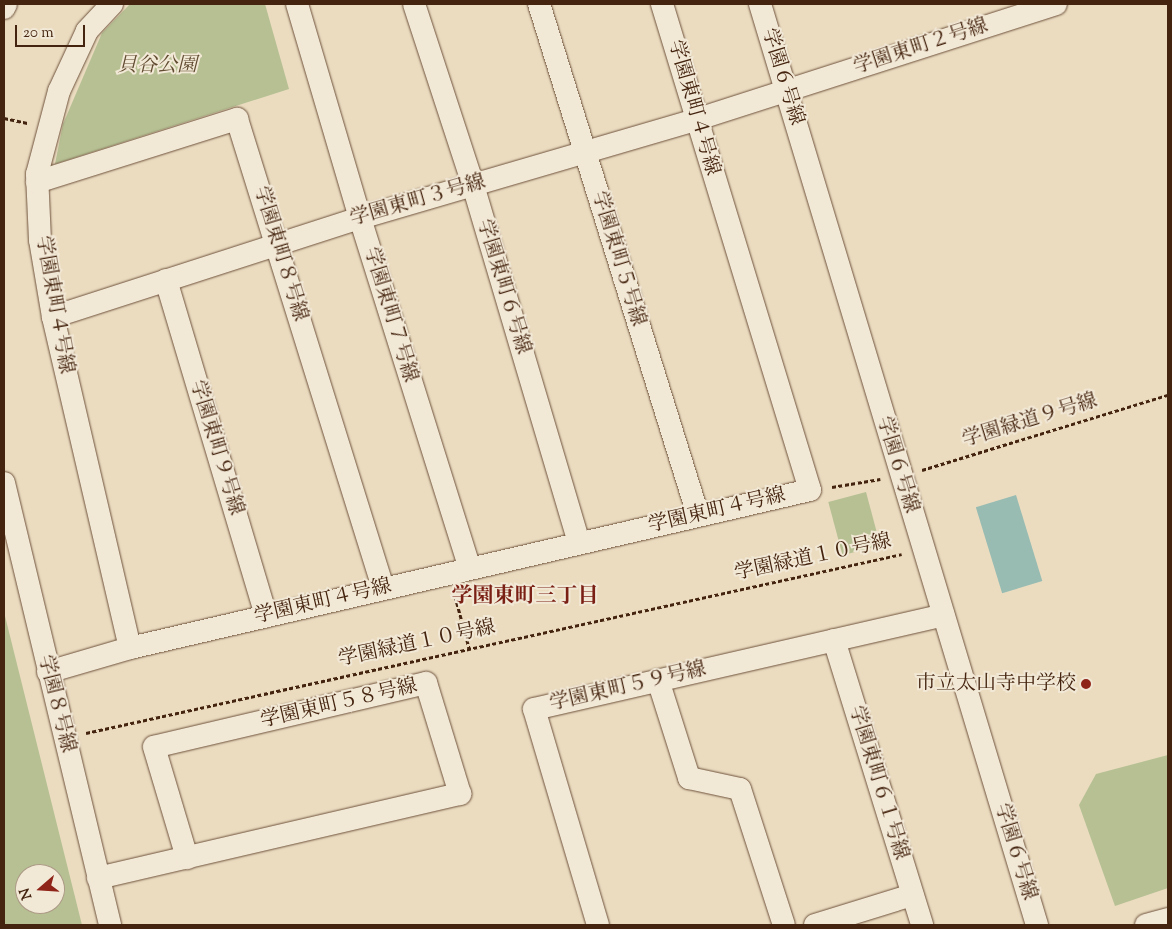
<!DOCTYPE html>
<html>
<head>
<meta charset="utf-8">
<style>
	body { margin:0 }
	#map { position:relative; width:1172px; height:929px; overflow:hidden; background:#ebdcc0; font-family:"Sorts Mill Goudy","Noto Serif JP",serif }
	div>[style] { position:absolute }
	.green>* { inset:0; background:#b6c093; transform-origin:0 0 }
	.water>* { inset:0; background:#98bcb2; transform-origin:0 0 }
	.path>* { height:3px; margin-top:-1.5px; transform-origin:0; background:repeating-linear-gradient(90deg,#44240f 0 4px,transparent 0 6.5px) }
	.roads { filter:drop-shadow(0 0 1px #6e523b) drop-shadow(0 0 1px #6e523b) }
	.minor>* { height:22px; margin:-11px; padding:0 11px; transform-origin:11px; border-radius:11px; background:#f2e8d6 }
	.dots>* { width:14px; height:14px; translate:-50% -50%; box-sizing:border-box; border:2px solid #f2e8d6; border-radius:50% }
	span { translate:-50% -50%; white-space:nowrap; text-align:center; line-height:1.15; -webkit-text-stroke:4px #f2e8d6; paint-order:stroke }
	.street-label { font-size:20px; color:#44240f }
	.park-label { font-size:20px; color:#604b30; font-style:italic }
	.poi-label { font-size:20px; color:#44240f }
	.right { translate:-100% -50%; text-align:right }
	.neighbourhood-label { font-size:21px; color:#7a1f14; font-weight:700 }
	.frame { position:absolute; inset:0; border:5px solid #44240f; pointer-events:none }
	.north { position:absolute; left:15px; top:864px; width:50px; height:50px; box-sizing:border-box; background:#f2e8d6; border:1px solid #ac9a86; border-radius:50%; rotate:251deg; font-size:14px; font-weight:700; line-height:20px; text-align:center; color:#44240f }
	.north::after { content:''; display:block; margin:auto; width:18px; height:22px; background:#8f2418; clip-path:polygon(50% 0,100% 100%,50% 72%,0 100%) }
	.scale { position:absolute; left:15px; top:25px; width:70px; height:22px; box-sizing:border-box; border:2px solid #44240f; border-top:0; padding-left:6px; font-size:15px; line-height:18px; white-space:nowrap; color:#44240f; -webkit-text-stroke:4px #f2e8d6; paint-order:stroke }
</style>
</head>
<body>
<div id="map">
	<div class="green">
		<div style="clip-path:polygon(130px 4px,265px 4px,289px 89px,55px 164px,63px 124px,102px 33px)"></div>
		<div style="left:866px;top:492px;width:55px;height:39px;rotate:75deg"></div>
		<div style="clip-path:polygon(evenodd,4px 612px,82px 925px,4px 925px,4px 612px,25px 874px,55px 874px,55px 904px,25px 904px,25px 874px)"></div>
		<div style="clip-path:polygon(1168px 755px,1168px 888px,1115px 906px,1079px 805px,1096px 774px)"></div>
	</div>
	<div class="water">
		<div style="left:1016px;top:495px;width:90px;height:42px;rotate:73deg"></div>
	</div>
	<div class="path">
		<div style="left:4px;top:118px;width:24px;rotate:12deg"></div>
		<div style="left:922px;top:470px;width:257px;rotate:-17deg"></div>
		<div style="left:832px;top:487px;width:49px;rotate:-9.5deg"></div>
		<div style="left:455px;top:596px;width:54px;rotate:74.9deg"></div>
		<div style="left:86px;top:733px;width:835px;rotate:-12.37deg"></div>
	</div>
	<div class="roads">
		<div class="minor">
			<div style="left:112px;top:4px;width:37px;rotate:133deg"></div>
			<div style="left:87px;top:31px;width:66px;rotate:115deg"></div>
			<div style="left:59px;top:91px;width:86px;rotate:104.8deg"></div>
			<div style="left:37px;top:174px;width:66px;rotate:87.4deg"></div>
			<div style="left:40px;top:240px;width:78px;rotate:80.4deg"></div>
			<div style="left:53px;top:317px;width:340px;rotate:76.9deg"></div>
			<div style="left:130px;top:648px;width:698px;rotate:-13.08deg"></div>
			<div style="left:810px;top:490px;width:508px;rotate:-106.94deg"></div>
			<div style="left:297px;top:4px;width:223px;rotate:73.6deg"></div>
			<div style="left:360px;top:218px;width:367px;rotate:72.6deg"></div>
			<div style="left:414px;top:4px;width:190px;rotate:71.9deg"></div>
			<div style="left:473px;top:185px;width:373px;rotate:73.5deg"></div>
			<div style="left:539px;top:4px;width:535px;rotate:72.72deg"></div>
			<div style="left:760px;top:4px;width:962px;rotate:73.26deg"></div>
			<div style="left:4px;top:8px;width:4px;rotate:-63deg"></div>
			<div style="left:37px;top:182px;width:210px;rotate:-17.5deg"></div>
			<div style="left:237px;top:119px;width:491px;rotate:72.7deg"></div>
			<div style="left:166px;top:280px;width:351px;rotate:73.4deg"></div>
			<div style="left:53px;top:317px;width:323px;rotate:-17.9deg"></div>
			<div style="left:360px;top:218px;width:349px;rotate:-16.3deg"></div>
			<div style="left:695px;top:120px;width:379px;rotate:-17.8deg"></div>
			<div style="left:4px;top:483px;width:455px;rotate:76.5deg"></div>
			<div style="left:834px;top:640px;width:298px;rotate:72.8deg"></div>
			<div style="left:48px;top:672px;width:85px;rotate:-16.3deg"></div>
			<div style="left:658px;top:680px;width:103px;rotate:72.4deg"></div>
			<div style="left:689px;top:778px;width:52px;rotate:12.2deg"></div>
			<div style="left:740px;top:789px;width:143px;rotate:72.1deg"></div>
			<div style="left:98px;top:878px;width:372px;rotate:-13.1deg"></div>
			<div style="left:460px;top:794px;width:116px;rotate:-107deg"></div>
			<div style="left:426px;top:683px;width:279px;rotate:166.8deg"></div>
			<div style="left:154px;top:747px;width:116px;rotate:73.4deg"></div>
			<div style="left:598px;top:925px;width:225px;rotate:-106.5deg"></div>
			<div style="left:534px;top:709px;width:420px;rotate:-12.9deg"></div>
			<div style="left:815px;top:925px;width:102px;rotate:-17.2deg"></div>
			<div style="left:1146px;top:925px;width:23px;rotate:-15deg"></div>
		</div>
	</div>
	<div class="dots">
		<div style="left:1086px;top:684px;background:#8f2418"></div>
	</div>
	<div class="street-label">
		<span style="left:921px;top:47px;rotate:-18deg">学園東町２号線</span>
		<span style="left:782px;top:77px;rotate:73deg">学園６号線</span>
		<span style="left:693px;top:108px;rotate:74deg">学園東町４号線</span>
		<span style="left:418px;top:201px;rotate:-16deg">学園東町３号線</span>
		<span style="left:280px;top:254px;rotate:73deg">学園東町８号線</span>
		<span style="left:618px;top:259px;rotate:73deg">学園東町５号線</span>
		<span style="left:503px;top:287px;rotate:73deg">学園東町６号線</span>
		<span style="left:54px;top:305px;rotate:80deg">学園東町４号線</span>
		<span style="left:390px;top:315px;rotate:73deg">学園東町７号線</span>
		<span style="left:1030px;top:421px;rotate:-17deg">学園緑道９号線</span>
		<span style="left:216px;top:448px;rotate:73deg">学園東町９号線</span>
		<span style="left:897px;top:465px;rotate:73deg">学園６号線</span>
		<span style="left:717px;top:511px;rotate:-13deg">学園東町４号線</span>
		<span style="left:813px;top:558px;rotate:-12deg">学園緑道１０号線</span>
		<span style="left:323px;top:602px;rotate:-13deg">学園東町４号線</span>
		<span style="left:417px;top:644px;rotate:-12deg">学園緑道１０号線</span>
		<span style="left:628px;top:687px;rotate:-13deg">学園東町５９号線</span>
		<span style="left:56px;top:704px;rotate:76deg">学園８号線</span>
		<span style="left:339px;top:704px;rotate:-13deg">学園東町５８号線</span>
		<span style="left:878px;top:783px;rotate:73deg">学園東町６１号線</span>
		<span style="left:1015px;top:852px;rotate:73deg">学園６号線</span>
	</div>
	<div class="park-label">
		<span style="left:157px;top:66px">貝谷公園</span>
	</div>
	<div class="poi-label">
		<span class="right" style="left:1076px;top:684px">市立太山寺中学校</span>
	</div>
	<div class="neighbourhood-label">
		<span style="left:525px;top:597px">学園東町三丁目</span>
	</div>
	<div class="frame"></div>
	<div class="north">N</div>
	<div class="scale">20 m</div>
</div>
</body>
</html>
